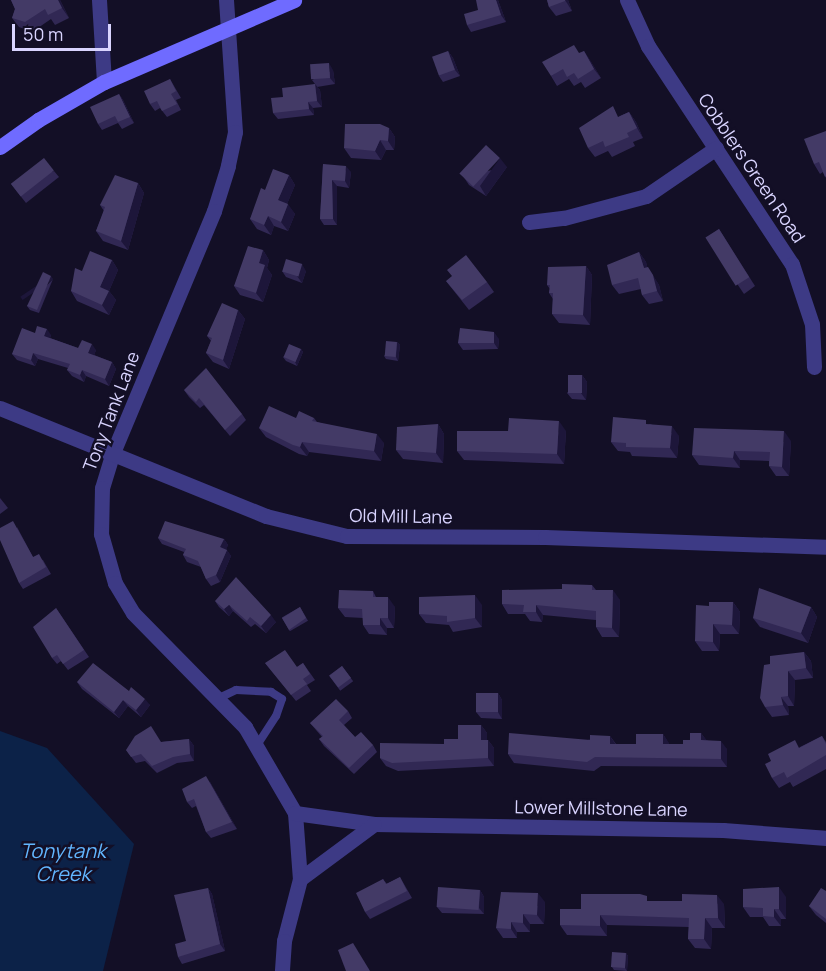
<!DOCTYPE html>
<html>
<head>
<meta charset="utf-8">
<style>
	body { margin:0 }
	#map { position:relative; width:826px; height:971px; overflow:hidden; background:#130f26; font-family:Manrope,sans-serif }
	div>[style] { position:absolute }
	.water>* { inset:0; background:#0c2248 }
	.lane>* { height:8px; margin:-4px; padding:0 4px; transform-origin:4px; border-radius:4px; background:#3d3a85 }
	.street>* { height:15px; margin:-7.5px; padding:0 7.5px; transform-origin:7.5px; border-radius:7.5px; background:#3d3a85 }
	.secondary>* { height:15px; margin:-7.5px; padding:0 7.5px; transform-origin:7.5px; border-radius:7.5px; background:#6f6bff }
	.wall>* { inset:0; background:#312854; transform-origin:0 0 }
	.shaded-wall>* { inset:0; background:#1d163a; transform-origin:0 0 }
	.building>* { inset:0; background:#433a66; transform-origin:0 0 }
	span { translate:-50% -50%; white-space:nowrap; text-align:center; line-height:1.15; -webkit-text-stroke:5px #130f26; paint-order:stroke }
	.street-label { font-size:18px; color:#d9d4ff }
	.water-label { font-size:20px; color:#62b6ff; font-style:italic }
	.scale { position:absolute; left:12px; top:24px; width:99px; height:27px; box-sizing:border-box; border:3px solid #d9d4ff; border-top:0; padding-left:8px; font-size:18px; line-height:21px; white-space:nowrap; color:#d9d4ff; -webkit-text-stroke:4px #130f26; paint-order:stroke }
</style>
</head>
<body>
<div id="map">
	<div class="water">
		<div style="clip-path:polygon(0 731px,47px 748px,134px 844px,103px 971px,0 971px)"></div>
	</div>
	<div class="lane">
		<div style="left:219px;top:698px;width:19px;rotate:-25deg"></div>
		<div style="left:236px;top:690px;width:35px;rotate:3deg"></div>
		<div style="left:271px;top:692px;width:13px;rotate:32deg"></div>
		<div style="left:282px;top:699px;width:18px;rotate:109deg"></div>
		<div style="left:276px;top:716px;width:35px;rotate:123deg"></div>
	</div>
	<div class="street">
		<div style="left:99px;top:0;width:82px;rotate:86.5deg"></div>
		<div style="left:226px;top:0;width:132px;rotate:86.1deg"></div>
		<div style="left:235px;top:132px;width:35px;rotate:102deg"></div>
		<div style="left:228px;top:166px;width:47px;rotate:107.3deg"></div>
		<div style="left:214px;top:211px;width:261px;rotate:112.7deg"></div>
		<div style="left:113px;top:452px;width:38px;rotate:107deg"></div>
		<div style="left:102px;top:488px;width:46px;rotate:91.2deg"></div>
		<div style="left:101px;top:534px;width:51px;rotate:74.1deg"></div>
		<div style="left:115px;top:583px;width:35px;rotate:59deg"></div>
		<div style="left:133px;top:613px;width:160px;rotate:45.5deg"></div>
		<div style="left:245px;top:727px;width:99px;rotate:59.8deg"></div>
		<div style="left:295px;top:813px;width:66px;rotate:85.7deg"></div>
		<div style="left:300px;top:879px;width:64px;rotate:104.5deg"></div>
		<div style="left:284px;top:941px;width:30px;rotate:94deg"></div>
		<div style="left:627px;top:0;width:51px;rotate:65.5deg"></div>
		<div style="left:648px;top:46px;width:261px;rotate:56.6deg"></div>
		<div style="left:792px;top:264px;width:63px;rotate:71.6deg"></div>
		<div style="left:812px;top:324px;width:43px;rotate:87.3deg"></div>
		<div style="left:529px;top:222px;width:35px;rotate:-7deg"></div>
		<div style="left:564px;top:218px;width:85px;rotate:-15deg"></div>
		<div style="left:646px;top:196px;width:85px;rotate:-34.4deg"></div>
		<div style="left:0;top:408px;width:287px;rotate:22.1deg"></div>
		<div style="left:266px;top:516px;width:83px;rotate:13.9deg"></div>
		<div style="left:347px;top:536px;width:198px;rotate:0.3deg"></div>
		<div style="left:545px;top:537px;width:281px;rotate:2deg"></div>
		<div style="left:295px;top:813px;width:80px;rotate:7.9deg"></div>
		<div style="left:374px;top:824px;width:349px;rotate:1deg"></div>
		<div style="left:723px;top:830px;width:103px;rotate:4.4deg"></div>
		<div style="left:300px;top:879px;width:92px;rotate:-36.6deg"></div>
	</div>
	<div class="secondary">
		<div style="left:0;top:147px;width:47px;rotate:-35.4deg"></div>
		<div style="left:38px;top:120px;width:76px;rotate:-29.9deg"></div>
		<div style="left:104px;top:82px;width:207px;rotate:-23.3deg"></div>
	</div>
	<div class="wall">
		<div style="clip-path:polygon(11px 0,60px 0,69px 18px,55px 25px,51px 19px,32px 32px,19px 27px,12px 18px,15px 9px)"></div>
		<div style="clip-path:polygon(498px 0,506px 22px,471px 32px,467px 25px,478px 10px)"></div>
		<div style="clip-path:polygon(547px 0,568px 0,572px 11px,556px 16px,549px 7px)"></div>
		<div style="clip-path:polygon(448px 51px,453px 58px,460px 76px,443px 82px,439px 76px)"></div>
		<div style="clip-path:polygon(584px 51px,601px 78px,585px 88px,581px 82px,574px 86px,569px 79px,557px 86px,551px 76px)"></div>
		<div style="clip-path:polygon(333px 70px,335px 84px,317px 87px,320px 90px,322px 107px,313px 108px,314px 115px,278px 119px,273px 113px,283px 97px,315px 84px,312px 80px)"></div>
		<div style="clip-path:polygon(170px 79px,181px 98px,176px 100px,181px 110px,167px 117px,160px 108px,155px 111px,150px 104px)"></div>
		<div style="clip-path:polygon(119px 94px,123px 100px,134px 123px,122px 129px,118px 123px,102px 130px,98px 124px)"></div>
		<div style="clip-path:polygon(629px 112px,636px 122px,643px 138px,633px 142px,635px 146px,612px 157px,608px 151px,595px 157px,588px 148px,620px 116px)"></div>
		<div style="clip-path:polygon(389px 128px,395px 137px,394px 150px,386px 150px,381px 160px,351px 158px,344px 148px)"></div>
		<div style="clip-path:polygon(826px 131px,826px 178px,823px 172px,820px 174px,814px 164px)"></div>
		<div style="clip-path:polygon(323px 164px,351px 172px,349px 188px,337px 186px,337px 225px,324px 225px,320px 219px)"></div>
		<div style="clip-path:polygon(507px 167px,486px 196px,469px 185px,463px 176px)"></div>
		<div style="clip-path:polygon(54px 171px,59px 177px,26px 203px,11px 184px)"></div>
		<div style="clip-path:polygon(289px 175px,295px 185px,287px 204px,295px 214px,288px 231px,274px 226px,271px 235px,257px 229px,250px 219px,265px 190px)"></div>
		<div style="clip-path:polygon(138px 183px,144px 193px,128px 250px,103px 241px,96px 231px,104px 211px,100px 205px)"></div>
		<div style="clip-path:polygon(719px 229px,755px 286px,744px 294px,706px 238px)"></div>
		<div style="clip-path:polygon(263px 250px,269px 260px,267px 268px,272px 275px,263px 302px,240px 295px,234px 286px)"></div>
		<div style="clip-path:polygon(639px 252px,646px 262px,647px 267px,659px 285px,663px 301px,649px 304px,642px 295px,641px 289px,619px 294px,612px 285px)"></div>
		<div style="clip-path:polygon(112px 260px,118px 270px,109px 291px,116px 300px,109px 315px,77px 301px,71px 291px,82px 271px)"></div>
		<div style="clip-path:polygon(586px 266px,592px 275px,590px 325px,559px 323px,552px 314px,553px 299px,549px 293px,550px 289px,547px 285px)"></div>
		<div style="clip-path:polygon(282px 271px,306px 271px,302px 283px,286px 277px)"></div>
		<div style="clip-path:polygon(53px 279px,39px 313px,30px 310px,27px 306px)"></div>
		<div style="clip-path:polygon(446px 281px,487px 282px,494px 292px,469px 310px)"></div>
		<div style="clip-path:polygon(238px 310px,245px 319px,229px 369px,213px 362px,206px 353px,211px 341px,207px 336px)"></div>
		<div style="clip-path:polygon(35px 333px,51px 335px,50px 338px,78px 348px,96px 350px,94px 355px,112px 362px,116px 369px,109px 386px,86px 376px,84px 382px,72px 376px,67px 370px,68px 368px,38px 359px,35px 366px,17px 360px,12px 354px)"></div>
		<div style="clip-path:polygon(499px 339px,498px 349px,463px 350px,458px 343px)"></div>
		<div style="clip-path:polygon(397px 342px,400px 345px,398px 361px,386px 359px,384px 356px)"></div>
		<div style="clip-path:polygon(301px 349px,303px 352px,297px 366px,286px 361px,283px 357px)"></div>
		<div style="clip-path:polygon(582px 375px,587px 382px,586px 400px,572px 399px,567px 393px)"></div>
		<div style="clip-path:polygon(184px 390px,242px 414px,246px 420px,230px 436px,204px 405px,200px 408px,189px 397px)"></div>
		<div style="clip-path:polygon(296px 418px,314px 418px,317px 422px,384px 443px,381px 461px,309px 452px,307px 456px,299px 454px,266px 437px,259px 428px)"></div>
		<div style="clip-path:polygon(438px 424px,444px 434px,443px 463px,403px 459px,396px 450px)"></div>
		<div style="clip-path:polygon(650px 424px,679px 436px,677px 458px,632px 456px,630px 452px,618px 451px,611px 442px)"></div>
		<div style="clip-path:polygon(566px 431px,564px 464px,464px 460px,457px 451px)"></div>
		<div style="clip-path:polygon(791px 441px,789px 476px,776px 476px,769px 466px,769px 461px,740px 460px,740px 468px,699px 465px,692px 455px)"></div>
		<div style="clip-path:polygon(0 498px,8px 508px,0 514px)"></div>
		<div style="clip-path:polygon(17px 527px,33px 557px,43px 560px,51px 574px,23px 589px,19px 583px)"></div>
		<div style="clip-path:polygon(158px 538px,224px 539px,228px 545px,226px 549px,231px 556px,220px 582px,211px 586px,206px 579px,201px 567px,187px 562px,183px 555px,184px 552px,162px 544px)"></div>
		<div style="clip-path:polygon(592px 585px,596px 590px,620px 600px,619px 637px,602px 637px,596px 627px,596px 620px,543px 615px,542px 622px,530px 621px,525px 614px,508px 614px,502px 604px,562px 589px)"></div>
		<div style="clip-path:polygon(373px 591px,376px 597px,395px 607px,394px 628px,387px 628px,387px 635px,369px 634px,363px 625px,363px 618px,345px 617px,338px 608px)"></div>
		<div style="clip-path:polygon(215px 601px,276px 622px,266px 633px,255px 624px,251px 627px,233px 611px,229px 616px,219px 607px)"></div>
		<div style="clip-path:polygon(733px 602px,740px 612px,739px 634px,720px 634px,719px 651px,702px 651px,695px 641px,709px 606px)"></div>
		<div style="clip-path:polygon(482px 605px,482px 627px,453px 632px,449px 625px,426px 623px,419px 614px)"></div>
		<div style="left:300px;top:607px;width:16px;height:21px;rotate:60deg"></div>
		<div style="clip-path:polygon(811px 607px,817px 617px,808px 643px,760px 627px,753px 618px)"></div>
		<div style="clip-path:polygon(56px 608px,89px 657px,68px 670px,61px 661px,57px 664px,52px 658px)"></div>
		<div style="clip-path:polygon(804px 652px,811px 661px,813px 678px,795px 680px,794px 706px,788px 706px,789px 715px,772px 717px,765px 707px,770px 664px)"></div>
		<div style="clip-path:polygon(265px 663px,297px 667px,303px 663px,315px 680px,307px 685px,311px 691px,296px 701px)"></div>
		<div style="left:342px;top:666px;width:19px;height:16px;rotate:54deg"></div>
		<div style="clip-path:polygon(77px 682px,129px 691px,150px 705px,141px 717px,128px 706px,119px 718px,82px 689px)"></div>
		<div style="clip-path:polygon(498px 693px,502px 700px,502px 719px,481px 718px,476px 712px)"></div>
		<div style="clip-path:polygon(348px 711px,352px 718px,344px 725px,355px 737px,373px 745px,377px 752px,354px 774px,324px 746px,319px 739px,322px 737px,310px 723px)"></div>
		<div style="clip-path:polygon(481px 725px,487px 733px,487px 740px,488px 740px,494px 748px,494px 766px,398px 771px,386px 766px,380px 758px,444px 744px,458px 739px)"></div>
		<div style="clip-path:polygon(701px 733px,706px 740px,727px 749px,727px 767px,601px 766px,594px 771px,514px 763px,508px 754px,610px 736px,616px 744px,636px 744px,663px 734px,669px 744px,683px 744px)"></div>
		<div style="clip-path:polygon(822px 736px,826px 742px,826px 769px,793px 787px,790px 782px,779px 788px,772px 778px,800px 747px)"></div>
		<div style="clip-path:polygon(189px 739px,194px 746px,194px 761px,177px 763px,157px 773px,145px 761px,136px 763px,126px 750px,161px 742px)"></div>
		<div style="clip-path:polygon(210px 782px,237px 829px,211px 838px,206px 832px,196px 806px,192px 808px,187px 802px)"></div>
		<div style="clip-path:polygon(400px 877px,412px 898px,370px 919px,365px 912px,383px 879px,387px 884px)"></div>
		<div style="clip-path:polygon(208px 888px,212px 894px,225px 951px,182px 964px,178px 957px,186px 941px)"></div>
		<div style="clip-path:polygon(480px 890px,484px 897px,484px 914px,442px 913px,437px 907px)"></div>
		<div style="clip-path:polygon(826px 891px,826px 923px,816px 915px,809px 906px)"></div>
		<div style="clip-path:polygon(786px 897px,786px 919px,781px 919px,781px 926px,769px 926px,763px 917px,750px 917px,743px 907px)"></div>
		<div style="clip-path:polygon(650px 901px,724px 904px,725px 928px,712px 928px,711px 949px,695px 948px,688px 939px,689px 927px,607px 925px,607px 936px,567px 935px,560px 925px,581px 909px)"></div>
		<div style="clip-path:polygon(545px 902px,544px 924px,530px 924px,530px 932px,517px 932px,517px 938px,503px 938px,496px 928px)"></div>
		<div style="clip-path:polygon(626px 953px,628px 956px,627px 971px,614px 970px,612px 967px)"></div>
	</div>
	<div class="shaded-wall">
		<div style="clip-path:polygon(58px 0,60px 0,69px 18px,62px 8px)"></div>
		<div style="clip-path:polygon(496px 0,498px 0,506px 22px,501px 15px)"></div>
		<div style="clip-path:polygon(565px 0,568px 0,572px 11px)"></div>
		<div style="clip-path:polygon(448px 51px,453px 58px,460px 76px,455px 70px)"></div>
		<div style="clip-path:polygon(584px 51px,590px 60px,601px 78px,594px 69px)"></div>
		<div style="clip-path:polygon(329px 63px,333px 70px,335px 84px,330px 78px)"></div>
		<div style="clip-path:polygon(315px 84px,320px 90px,322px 107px,317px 101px)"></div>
		<div style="clip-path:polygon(119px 94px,123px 100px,134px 123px,130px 117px)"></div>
		<div style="clip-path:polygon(308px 102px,313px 108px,314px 115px,309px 109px)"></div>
		<div style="clip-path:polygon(629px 112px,636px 122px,643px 138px,637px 128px)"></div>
		<div style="clip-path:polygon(389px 128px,395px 137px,394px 150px,388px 141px)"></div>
		<div style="clip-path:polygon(380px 140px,386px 150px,381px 160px,375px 151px)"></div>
		<div style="clip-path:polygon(500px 158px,507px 167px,486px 196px,480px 186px)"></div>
		<div style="clip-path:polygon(346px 166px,351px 172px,349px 188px,345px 181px)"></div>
		<div style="clip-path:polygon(289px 175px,295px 185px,285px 209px,278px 200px)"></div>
		<div style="clip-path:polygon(332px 180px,337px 186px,337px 225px,333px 219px)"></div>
		<div style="clip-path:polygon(138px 183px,144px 193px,128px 250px,121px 241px)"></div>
		<div style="clip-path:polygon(288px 204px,295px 214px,288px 231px,281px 222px)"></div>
		<div style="clip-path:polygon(268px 216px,274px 226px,271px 235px,264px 225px)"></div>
		<div style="clip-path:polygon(263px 250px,269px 260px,267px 268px,272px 275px,263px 302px,256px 293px,259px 263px)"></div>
		<div style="clip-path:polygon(639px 252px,646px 262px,650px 277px,644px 268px)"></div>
		<div style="clip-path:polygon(112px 260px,118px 270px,109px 291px,116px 300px,109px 315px,102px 305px,100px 287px)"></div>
		<div style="clip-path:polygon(302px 264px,306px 271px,302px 283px,297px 276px)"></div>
		<div style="clip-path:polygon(586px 266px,592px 275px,590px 325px,583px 315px)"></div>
		<div style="clip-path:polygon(648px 267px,659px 285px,663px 301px,657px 291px)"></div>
		<div style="left:51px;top:276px;width:4px;height:37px;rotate:56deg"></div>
		<div style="clip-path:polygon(238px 310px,245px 319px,229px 369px,223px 360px)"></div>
		<div style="clip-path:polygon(47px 329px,51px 335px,49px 343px,44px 336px)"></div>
		<div style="clip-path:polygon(494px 332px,499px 339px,498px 349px,494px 343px)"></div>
		<div style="clip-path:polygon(397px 342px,400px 345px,398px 361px,396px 357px)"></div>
		<div style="clip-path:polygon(92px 344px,96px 350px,93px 359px,88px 353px)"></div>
		<div style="clip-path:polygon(301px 349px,303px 352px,297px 366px,295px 362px)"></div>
		<div style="clip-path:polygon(33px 353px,38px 359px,35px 366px,31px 360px)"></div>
		<div style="clip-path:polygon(112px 362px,116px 369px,109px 386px,105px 379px)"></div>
		<div style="clip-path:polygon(82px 370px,86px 376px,84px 382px,80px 375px)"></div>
		<div style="clip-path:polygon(582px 375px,587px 382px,586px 400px,581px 393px)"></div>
		<div style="clip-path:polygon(559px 421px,566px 431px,564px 464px,557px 454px)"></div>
		<div style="clip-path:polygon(438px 424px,444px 434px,443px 463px,436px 453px)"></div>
		<div style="clip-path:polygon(672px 426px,679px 436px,677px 458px,670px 448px)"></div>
		<div style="clip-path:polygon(784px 431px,791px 441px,789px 476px,782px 467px)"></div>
		<div style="clip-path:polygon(377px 434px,384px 443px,381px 461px,374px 451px)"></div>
		<div style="clip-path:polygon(302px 442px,309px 452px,307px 456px,300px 447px)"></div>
		<div style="clip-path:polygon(734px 451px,740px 460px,740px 468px,733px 458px)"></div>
		<div style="clip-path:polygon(224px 539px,228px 545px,225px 553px,220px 547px)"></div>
		<div style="clip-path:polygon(227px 550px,231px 556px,220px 582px,216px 575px)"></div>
		<div style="clip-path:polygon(613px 590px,620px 600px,619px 637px,612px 628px)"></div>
		<div style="clip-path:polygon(475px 595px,482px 605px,482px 627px,475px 618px)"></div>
		<div style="clip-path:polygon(388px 597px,395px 607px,394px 628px,388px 618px)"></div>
		<div style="clip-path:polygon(733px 602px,740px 612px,739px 634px,732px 625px)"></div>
		<div style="clip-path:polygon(229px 605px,233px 611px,229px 616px,224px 609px)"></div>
		<div style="clip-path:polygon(536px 605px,543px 615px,542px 622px,536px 612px)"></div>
		<div style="clip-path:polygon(811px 607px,817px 617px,808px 643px,801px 633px)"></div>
		<div style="clip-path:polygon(271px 615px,276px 622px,266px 633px,261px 626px)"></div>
		<div style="clip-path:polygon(380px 618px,387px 628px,387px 635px,380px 625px)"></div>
		<div style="clip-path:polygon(713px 624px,720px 634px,719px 651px,713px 642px)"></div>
		<div style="clip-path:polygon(804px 652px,811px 661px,813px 678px,806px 668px)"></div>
		<div style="clip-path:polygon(788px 671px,795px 680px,794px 706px,788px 696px)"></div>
		<div style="clip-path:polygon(498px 693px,502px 700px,502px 719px,498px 712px)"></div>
		<div style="clip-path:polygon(781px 697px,788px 706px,789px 715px,783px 705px)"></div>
		<div style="clip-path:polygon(145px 699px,150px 705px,141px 717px,136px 710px)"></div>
		<div style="clip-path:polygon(123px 700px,128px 706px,119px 718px,114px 712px)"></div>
		<div style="clip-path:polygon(481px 725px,487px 733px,487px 748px,481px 740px)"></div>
		<div style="clip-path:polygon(701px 733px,708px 742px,701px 740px)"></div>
		<div style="clip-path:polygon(663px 734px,669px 743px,669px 753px,663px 744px)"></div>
		<div style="clip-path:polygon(610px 736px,616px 745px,610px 744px)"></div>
		<div style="clip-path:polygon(189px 739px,194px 746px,194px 761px,190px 754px)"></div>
		<div style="clip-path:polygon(488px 740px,494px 748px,494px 766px,488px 758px)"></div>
		<div style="clip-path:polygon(721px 741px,727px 749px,727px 767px,721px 759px)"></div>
		<div style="clip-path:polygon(206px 776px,210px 782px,237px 829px,232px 822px)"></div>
		<div style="clip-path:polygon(779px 887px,786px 897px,786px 919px,779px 909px)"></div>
		<div style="clip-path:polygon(208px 888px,212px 894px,225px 951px,220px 944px)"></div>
		<div style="clip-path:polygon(480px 890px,484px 897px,484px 914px,479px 908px)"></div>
		<div style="clip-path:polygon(538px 893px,545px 902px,544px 924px,537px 915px)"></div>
		<div style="clip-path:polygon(717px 895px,724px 904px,725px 928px,718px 918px)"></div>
		<div style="clip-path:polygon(774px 909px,781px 919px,781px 926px,774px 917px)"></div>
		<div style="clip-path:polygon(523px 914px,530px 924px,530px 932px,523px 923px)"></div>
		<div style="clip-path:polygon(600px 915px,607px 925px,607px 936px,600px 926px)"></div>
		<div style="clip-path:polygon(705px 918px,712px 928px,711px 949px,704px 939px)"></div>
		<div style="clip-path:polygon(511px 922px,517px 932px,517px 938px,511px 929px)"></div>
		<div style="clip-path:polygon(626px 953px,628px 956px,627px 971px,625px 968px)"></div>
	</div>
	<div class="building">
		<div style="clip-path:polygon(11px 0,58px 0,62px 8px,48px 15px,45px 9px,25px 22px,12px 18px,15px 9px)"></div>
		<div style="clip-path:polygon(476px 0,496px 0,501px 15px,467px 25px,464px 14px,478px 10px)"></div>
		<div style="clip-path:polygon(547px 0,565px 0,565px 1px,549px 7px)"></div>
		<div style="clip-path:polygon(574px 45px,579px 53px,584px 51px,594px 69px,578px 79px,574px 73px,567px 77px,563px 69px,551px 76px,542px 62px)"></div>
		<div style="left:448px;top:51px;width:20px;height:17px;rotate:70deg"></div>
		<div style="left:329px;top:63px;width:15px;height:19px;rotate:86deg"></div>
		<div style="clip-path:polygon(170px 79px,176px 91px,171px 94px,177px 104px,162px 111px,157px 101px,150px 104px,144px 91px)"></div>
		<div style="clip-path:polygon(315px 84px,317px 101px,308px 102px,309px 109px,273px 113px,271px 98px,283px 97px,282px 88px)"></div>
		<div style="clip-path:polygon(119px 94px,130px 117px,118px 122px,115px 116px,98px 124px,90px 107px)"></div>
		<div style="clip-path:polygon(613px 106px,618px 117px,629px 112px,637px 128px,627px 133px,629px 137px,605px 147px,603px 141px,588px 148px,579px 128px)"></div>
		<div style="clip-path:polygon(345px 124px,380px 124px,389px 128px,388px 141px,380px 140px,375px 151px,344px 148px)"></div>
		<div style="clip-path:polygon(826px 131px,826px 176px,825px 177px,819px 162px,814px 164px,804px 139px)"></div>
		<div style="left:486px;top:145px;width:19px;height:39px;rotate:43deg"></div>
		<div style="left:44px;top:158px;width:16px;height:42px;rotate:52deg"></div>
		<div style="clip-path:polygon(323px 164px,346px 166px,345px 181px,332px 180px,333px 219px,320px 219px)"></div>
		<div style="clip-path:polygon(273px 169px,289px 175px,278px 200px,288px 204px,281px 222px,268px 216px,264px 225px,250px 219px,261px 188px,265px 190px)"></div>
		<div style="clip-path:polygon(115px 175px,138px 183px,121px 241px,96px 231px,105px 207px,100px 205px)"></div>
		<div style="left:719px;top:229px;width:57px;height:16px;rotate:58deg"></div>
		<div style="clip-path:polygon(248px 246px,263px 250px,259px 263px,265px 265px,256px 293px,234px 286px)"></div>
		<div style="clip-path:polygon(90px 251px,112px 260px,100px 287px,109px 291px,102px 305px,71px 291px,75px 268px,82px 271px)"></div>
		<div style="clip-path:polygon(639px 252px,644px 268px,648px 267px,653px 275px,657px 291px,642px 295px,638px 278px,612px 285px,607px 265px)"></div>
		<div style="clip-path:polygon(466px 255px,487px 282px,462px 300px,446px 281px,452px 276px,447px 270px)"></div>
		<div style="left:286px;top:259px;width:17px;height:13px;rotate:17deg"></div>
		<div style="clip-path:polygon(586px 266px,583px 315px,552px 314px,553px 293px,549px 293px,550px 285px,547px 285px,548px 267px)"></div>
		<div style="clip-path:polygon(43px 272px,51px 276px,37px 310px,27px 306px)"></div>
		<div style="clip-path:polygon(222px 303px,238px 310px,223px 360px,206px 353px,212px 338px,207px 336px)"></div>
		<div style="clip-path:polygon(37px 326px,47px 329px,44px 336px,78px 348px,82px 340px,92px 344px,88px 353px,112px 362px,105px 379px,82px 370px,80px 375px,67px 370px,70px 364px,33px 353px,31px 360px,12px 354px,22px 328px,35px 333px)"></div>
		<div style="clip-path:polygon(460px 328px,494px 332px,494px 343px,458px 343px)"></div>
		<div style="left:386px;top:341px;width:11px;height:15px;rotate:5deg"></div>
		<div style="left:289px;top:344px;width:13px;height:14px;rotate:23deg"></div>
		<div style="clip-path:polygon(206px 368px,242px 414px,225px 430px,199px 398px,196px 402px,184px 390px)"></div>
		<div style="left:568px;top:375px;width:14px;height:18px"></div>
		<div style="clip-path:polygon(269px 406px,296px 418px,299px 411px,314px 418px,312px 421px,377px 434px,374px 451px,302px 442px,300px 447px,293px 445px,259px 428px)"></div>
		<div style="clip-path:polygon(613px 417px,646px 420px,646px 424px,672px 426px,670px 448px,626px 447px,626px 443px,611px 442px)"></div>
		<div style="clip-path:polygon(509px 418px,559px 421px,557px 454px,457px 451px,457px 431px,508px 431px)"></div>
		<div style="clip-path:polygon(438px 424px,436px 453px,396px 450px,397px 427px)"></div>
		<div style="clip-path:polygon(694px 428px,784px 431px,782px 467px,769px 466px,770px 452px,734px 451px,733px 458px,692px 455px)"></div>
		<div style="clip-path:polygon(13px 521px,33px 557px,39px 554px,46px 567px,19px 583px,0 540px,0 528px)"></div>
		<div style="clip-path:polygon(165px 521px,224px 539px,220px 547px,227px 550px,216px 575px,206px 579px,198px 561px,183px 555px,186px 549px,158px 538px)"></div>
		<div style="clip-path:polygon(236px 577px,271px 615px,261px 626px,250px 617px,247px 621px,229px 605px,224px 609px,215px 601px)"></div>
		<div style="clip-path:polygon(562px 584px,592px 585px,592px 590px,613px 590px,612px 628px,596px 627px,596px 611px,536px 605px,536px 612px,523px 612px,524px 605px,502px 604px,502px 590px,562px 589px)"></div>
		<div style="clip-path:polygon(759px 588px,811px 607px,801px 633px,753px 618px)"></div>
		<div style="clip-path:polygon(339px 590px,373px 591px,373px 597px,388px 597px,388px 618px,380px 618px,380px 625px,363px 625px,362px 609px,338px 608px)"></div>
		<div style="clip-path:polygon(475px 595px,475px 618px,447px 622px,447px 616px,419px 614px,419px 597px)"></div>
		<div style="clip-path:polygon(709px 602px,733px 602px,732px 625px,713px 624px,713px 642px,695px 641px,696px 605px,709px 606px)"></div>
		<div style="clip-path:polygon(300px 607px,306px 618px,289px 630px,282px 618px)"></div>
		<div style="clip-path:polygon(56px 608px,84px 650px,63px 664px,57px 655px,52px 658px,33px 627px)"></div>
		<div style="clip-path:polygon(285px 650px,297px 667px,303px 663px,310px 674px,303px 679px,307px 684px,291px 695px,265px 663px)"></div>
		<div style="clip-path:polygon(804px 652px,806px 668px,788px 671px,788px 696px,781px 697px,783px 705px,765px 707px,760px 698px,764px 665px,770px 664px,770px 656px)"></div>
		<div style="clip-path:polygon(93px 663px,129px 691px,131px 687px,145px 699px,136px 710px,123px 700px,114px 712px,77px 682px)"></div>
		<div style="left:342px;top:666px;width:15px;height:16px;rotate:53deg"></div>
		<div style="left:476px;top:693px;width:22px;height:19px"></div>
		<div style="clip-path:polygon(336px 699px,348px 711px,339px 720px,355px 737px,361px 732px,373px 745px,349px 768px,319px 739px,323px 736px,310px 723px)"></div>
		<div style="clip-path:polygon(458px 725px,481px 725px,481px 740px,488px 740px,488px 758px,392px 763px,380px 758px,380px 743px,444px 744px,444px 739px,458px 739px)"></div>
		<div style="clip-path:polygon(151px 726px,161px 742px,189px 739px,190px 754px,173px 757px,152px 766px,141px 754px,131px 757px,126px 750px,135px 736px)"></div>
		<div style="clip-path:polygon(509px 733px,590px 740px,590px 735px,610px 736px,610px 744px,636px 744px,636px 734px,663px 734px,663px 744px,683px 744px,683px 740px,690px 740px,690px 733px,701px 733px,701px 740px,721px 741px,721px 759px,595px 757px,587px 762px,508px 754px)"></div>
		<div style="clip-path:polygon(822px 736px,826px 744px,826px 755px,787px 778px,784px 772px,772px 778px,765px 764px,771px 761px,768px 754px,795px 740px,799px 748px)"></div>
		<div style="clip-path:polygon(206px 776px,232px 822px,206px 832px,194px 799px,187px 802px,182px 789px)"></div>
		<div style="clip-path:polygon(400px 877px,407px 891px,365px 912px,356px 893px,383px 879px,386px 884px)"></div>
		<div style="left:438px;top:887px;width:42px;height:20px;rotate:4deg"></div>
		<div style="clip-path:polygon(779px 887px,779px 909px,774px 909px,774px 917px,763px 916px,763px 908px,743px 907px,743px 889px)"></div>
		<div style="clip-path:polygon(208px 888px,220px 944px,178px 957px,175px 944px,186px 941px,174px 895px)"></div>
		<div style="clip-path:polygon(821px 888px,826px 891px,826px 919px,809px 906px)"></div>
		<div style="clip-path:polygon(501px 892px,538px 893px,537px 915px,523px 914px,523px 923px,511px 922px,511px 929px,496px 928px)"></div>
		<div style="clip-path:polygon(581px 894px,640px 894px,647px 896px,647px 901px,682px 901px,682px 894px,717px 895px,718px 918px,705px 918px,704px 939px,688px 939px,689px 918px,600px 915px,600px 926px,560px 925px,560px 909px,581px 909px)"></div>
		<div style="clip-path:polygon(353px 943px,370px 971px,346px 971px,338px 950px)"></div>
		<div style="left:612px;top:952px;width:14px;height:15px;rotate:4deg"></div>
	</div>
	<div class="street-label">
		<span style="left:752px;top:168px;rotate:56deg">Cobblers Green Road</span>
		<span style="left:111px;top:411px;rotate:-69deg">Tony Tank Lane</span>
		<span style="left:401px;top:516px;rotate:1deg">Old Mill Lane</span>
		<span style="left:601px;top:808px;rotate:1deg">Lower Millstone Lane</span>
	</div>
	<div class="water-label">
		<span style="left:63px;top:862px">Tonytank<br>Creek</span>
	</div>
	<div class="scale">50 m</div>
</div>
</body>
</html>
